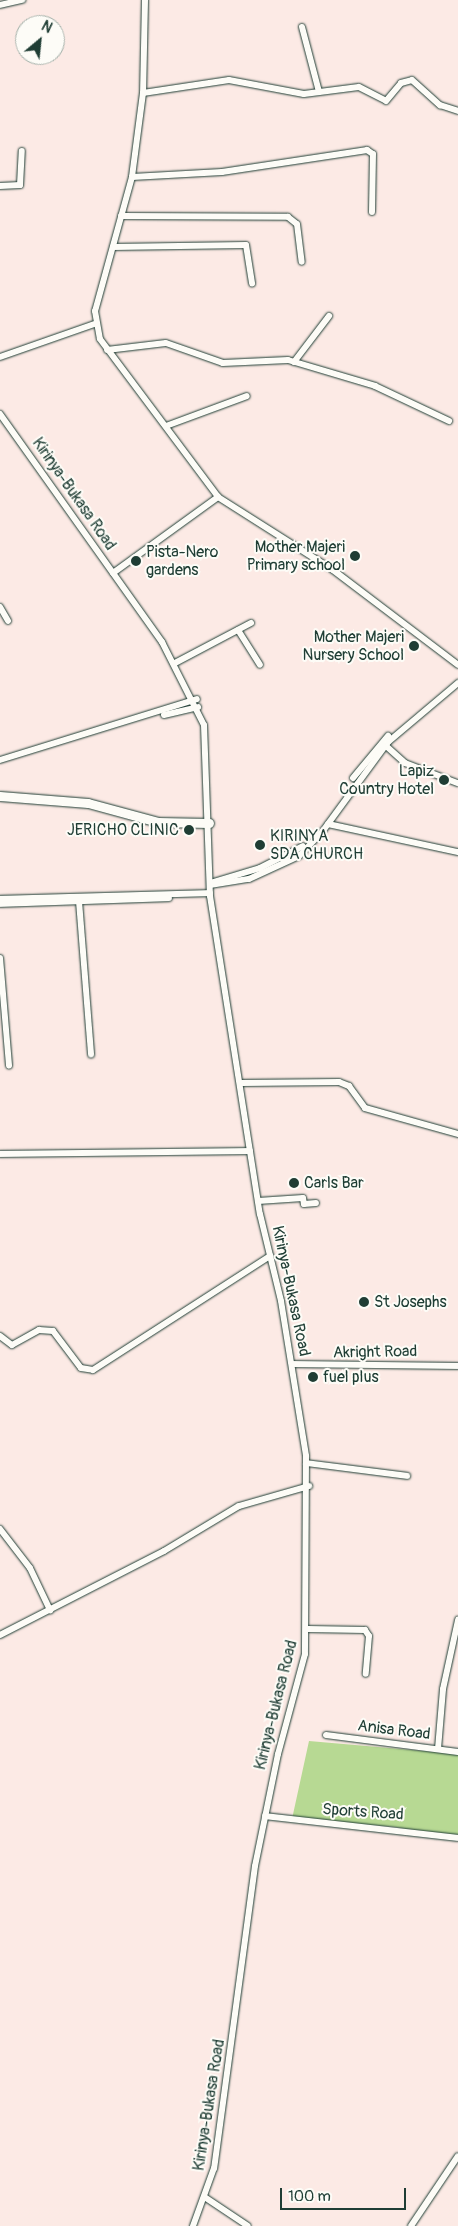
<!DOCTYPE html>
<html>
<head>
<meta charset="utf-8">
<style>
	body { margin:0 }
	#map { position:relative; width:458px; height:2226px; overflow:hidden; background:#fceae5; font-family:Pangolin,sans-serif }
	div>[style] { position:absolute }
	.green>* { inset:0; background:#b7d993 }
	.roads { filter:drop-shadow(0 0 1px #1f3d34) drop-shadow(0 0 1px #1f3d34) }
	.street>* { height:6px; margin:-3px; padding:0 3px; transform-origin:3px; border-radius:3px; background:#fdfcf7 }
	.secondary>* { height:9px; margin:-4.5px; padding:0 4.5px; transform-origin:4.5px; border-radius:4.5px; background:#fdfcf7 }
	.dots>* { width:14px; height:14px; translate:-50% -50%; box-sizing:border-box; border:2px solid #fdfcf7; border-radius:50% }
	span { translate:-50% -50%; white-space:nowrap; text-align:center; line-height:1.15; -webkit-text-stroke:4px #fdfcf7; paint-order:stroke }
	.street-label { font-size:16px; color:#1f3d34 }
	.poi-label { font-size:16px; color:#1f3d34 }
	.right { translate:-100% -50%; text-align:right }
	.left { translate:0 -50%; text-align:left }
	.north { position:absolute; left:15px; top:15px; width:50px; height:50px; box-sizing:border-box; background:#fdfcf7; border:1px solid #a4b0a9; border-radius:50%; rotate:28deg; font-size:14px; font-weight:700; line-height:20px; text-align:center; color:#1f3d34 }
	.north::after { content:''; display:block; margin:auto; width:18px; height:22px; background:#1f3d34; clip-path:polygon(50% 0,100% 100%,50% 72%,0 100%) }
	.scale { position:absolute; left:280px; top:2188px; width:126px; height:22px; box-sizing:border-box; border:2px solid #1f3d34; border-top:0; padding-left:6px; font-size:15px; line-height:18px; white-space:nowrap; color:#1f3d34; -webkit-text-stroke:4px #fdfcf7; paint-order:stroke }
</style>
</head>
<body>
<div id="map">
	<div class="green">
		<div style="clip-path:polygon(309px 1741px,458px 1754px,458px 1840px,396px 1827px,292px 1819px)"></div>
	</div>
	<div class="roads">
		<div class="street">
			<div style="left:145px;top:0;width:93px;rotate:91.2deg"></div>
			<div style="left:143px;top:93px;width:85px;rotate:97.5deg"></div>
			<div style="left:132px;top:177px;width:139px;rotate:105.4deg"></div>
			<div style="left:95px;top:311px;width:28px;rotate:80deg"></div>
			<div style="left:100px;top:339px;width:197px;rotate:53.2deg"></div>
			<div style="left:218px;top:497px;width:136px;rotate:32.4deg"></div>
			<div style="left:333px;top:570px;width:157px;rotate:37.2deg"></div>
			<div style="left:0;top:5px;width:23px;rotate:-13deg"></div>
			<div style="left:302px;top:27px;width:67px;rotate:75.3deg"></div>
			<div style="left:143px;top:93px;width:87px;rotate:-8.6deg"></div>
			<div style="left:229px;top:80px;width:76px;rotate:10.6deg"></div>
			<div style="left:304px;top:94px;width:55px;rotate:-7.3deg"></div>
			<div style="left:359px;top:87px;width:30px;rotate:27deg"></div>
			<div style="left:386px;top:101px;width:23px;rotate:-50deg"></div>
			<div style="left:401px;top:83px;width:11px;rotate:-15deg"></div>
			<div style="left:412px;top:80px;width:38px;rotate:42deg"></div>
			<div style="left:440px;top:105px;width:19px;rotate:18deg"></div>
			<div style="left:132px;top:177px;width:90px;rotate:-3.2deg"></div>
			<div style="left:222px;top:172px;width:147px;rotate:-8.6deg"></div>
			<div style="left:367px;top:150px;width:7px;rotate:34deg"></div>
			<div style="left:373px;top:154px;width:58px;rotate:91deg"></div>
			<div style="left:0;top:186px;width:20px;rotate:-3deg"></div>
			<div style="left:20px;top:185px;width:34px;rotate:-87deg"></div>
			<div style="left:121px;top:216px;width:167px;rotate:0.3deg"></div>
			<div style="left:288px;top:217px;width:11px;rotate:38deg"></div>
			<div style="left:297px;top:224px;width:38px;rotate:83deg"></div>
			<div style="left:113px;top:247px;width:133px;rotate:-0.9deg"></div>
			<div style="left:246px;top:245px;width:39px;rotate:81deg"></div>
			<div style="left:107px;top:350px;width:59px;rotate:-6.8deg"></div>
			<div style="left:166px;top:343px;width:60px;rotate:19.3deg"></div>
			<div style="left:223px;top:363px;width:65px;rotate:-2.6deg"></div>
			<div style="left:288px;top:360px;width:91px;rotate:16.6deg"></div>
			<div style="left:375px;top:386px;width:82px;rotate:25.3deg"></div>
			<div style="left:0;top:357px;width:100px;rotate:-19.3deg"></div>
			<div style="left:294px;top:362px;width:58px;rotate:-52.7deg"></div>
			<div style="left:0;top:414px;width:280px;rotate:54.6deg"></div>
			<div style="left:162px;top:642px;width:93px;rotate:63.2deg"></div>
			<div style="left:204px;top:725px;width:171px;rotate:88deg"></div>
			<div style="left:210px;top:896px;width:322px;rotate:81.1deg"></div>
			<div style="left:260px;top:1214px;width:89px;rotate:76.4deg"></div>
			<div style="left:281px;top:1301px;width:157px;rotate:80.8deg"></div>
			<div style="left:306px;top:1456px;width:198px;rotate:90.3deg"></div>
			<div style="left:305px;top:1654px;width:104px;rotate:105.1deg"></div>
			<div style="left:278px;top:1754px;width:114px;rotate:101.6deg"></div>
			<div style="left:255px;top:1866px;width:305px;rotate:97.7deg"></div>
			<div style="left:214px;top:2168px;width:62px;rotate:109.9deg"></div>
			<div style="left:166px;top:426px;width:86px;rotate:-20.3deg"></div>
			<div style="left:113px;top:573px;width:130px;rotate:-35.9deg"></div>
			<div style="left:0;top:607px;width:16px;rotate:60deg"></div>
			<div style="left:238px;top:630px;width:41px;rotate:57.8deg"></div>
			<div style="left:175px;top:663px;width:86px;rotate:-27.8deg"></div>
			<div style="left:164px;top:715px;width:35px;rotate:-13deg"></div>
			<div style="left:385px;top:745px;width:27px;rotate:42deg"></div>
			<div style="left:405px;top:763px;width:56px;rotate:21deg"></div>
			<div style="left:0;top:760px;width:206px;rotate:-17.2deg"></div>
			<div style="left:353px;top:778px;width:55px;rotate:-50.2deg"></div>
			<div style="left:328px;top:824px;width:133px;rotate:12.2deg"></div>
			<div style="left:210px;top:883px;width:52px;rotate:-16.7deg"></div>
			<div style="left:260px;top:868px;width:48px;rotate:-27.1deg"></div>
			<div style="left:210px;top:885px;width:39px;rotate:-9deg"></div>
			<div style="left:249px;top:879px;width:55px;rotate:-24.7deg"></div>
			<div style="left:299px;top:856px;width:33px;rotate:-46deg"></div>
			<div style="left:322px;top:832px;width:112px;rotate:-53.7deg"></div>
			<div style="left:388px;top:742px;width:92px;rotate:-40.1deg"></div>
			<div style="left:0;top:899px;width:210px;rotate:-1.6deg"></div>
			<div style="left:79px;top:901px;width:154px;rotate:85.5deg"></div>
			<div style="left:0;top:904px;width:169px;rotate:-2deg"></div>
			<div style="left:0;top:958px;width:108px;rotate:85.2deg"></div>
			<div style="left:242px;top:1083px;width:97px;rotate:-0.6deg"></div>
			<div style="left:339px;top:1082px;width:11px;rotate:22deg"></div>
			<div style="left:349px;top:1086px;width:27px;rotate:54deg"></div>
			<div style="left:365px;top:1108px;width:97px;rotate:15.6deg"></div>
			<div style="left:0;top:1154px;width:250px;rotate:-0.7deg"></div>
			<div style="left:258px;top:1201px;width:45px;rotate:-3.8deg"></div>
			<div style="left:303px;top:1198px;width:6px;rotate:81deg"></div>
			<div style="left:304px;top:1204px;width:12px;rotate:-5deg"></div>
			<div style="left:0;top:1336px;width:15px;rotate:37deg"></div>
			<div style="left:12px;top:1345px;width:31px;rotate:-29deg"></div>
			<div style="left:39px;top:1330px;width:14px;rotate:4deg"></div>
			<div style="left:53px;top:1331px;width:46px;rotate:52.9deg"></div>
			<div style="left:81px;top:1368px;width:12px;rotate:9deg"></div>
			<div style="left:93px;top:1370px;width:211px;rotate:-32.8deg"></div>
			<div style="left:293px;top:1364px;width:165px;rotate:0.7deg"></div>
			<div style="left:306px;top:1463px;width:102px;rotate:7.3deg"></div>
			<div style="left:0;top:1529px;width:49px;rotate:52.4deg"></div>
			<div style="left:30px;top:1568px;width:47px;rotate:64.5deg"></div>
			<div style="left:308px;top:1629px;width:57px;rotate:1deg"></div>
			<div style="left:365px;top:1630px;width:7px;rotate:56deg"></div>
			<div style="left:369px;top:1636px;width:38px;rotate:95deg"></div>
			<div style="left:0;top:1635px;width:184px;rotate:-27.1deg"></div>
			<div style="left:164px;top:1551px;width:87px;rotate:-31deg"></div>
			<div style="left:239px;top:1506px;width:73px;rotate:-15.9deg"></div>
			<div style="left:326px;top:1735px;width:133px;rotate:7.3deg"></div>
			<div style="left:438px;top:1749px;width:60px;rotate:-85.2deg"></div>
			<div style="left:443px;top:1689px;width:71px;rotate:-77.7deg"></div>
			<div style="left:265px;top:1816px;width:194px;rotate:6.5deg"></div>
			<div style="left:206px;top:2198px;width:50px;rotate:33.7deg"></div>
			<div style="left:411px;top:2226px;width:84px;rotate:-56.1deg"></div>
		</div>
		<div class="secondary">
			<div style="left:0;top:796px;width:88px;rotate:4.5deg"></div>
			<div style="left:88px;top:803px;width:73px;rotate:15.2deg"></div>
			<div style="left:158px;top:822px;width:51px;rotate:1.1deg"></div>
		</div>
	</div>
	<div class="dots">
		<div style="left:355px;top:556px;background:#1f3d34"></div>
		<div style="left:136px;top:561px;background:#1f3d34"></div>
		<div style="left:414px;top:646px;background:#1f3d34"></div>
		<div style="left:444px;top:780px;background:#1f3d34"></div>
		<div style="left:189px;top:830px;background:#1f3d34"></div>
		<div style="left:260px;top:845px;background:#1f3d34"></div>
		<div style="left:294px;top:1183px;background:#1f3d34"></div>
		<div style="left:364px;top:1302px;background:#1f3d34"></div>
		<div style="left:313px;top:1377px;background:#1f3d34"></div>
	</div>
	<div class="street-label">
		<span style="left:74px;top:494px;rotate:55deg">Kirinya-Bukasa Road</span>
		<span style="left:291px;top:1291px;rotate:78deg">Kirinya-Bukasa Road</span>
		<span style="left:375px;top:1352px;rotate:-1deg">Akright Road</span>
		<span style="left:276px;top:1705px;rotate:-76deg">Kirinya-Bukasa Road</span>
		<span style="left:394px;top:1730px;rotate:7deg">Anisa Road</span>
		<span style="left:363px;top:1812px;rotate:4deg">Sports Road</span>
		<span style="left:209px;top:2105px;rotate:-81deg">Kirinya-Bukasa Road</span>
	</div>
	<div class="poi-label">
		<span class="right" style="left:345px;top:556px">Mother Majeri<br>Primary school</span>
		<span class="left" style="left:146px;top:561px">Pista-Nero<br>gardens</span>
		<span class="right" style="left:404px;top:646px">Mother Majeri<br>Nursery School</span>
		<span class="right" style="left:434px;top:780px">Lapiz<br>Country Hotel</span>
		<span class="right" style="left:179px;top:830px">JERICHO CLINIC</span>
		<span class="left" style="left:270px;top:845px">KIRINYA<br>SDA CHURCH</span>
		<span class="left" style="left:304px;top:1183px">Carls Bar</span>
		<span class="left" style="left:374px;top:1302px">St Josephs</span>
		<span class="left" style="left:323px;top:1377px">fuel plus</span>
	</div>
	<div class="north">N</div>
	<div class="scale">100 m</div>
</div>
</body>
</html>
